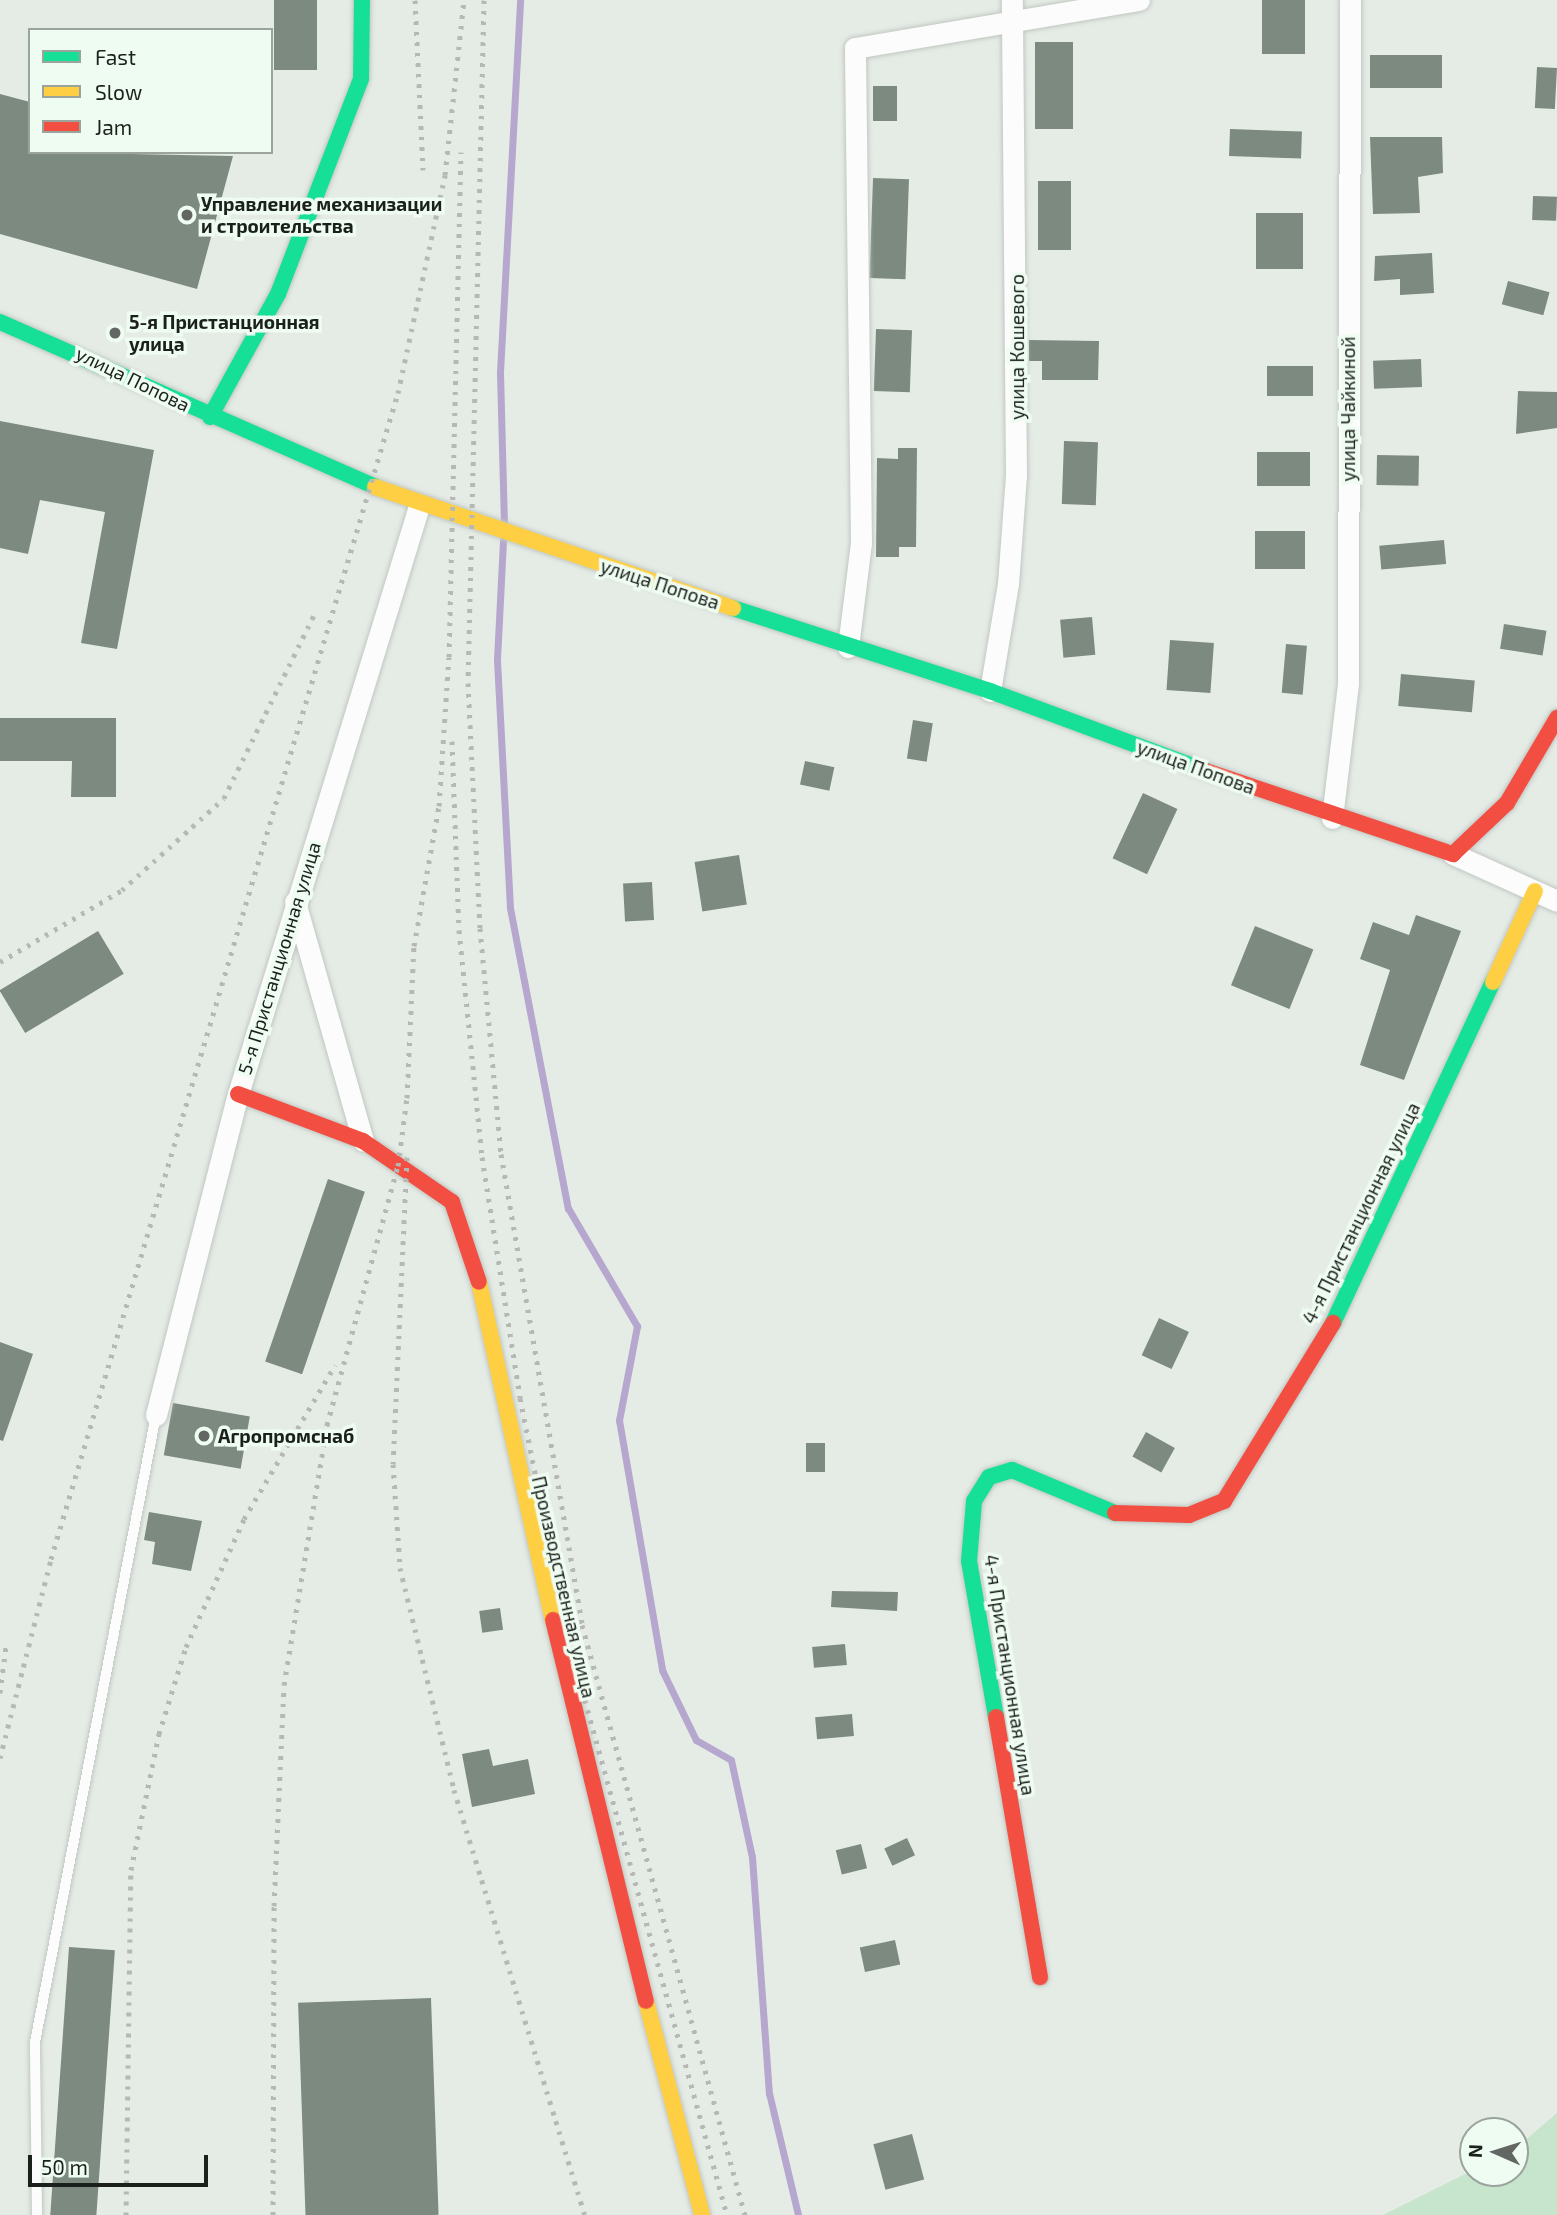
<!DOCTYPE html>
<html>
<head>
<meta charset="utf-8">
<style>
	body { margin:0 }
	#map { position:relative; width:1557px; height:2215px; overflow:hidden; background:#e5ece6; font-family:"Exo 2",sans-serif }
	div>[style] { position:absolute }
	.green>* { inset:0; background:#c7e4cd }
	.stream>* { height:7px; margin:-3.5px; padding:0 3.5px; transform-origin:3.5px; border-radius:3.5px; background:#b5a7ce }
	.building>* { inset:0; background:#7c8a80; transform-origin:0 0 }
	.roads { filter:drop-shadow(0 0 2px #c1c7c2) drop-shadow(0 0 2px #c1c7c2) }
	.lane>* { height:10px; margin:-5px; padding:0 5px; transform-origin:5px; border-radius:5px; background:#fbfcfb }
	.street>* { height:21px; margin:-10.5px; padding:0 10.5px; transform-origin:10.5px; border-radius:10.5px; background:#fbfcfb }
	.fast>* { height:16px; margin:-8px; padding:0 8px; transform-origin:8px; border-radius:8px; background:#16e098 }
	.slow>* { height:16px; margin:-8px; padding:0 8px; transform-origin:8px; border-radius:8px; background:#ffcf43 }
	.jam>* { height:16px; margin:-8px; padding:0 8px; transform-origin:8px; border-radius:8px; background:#f24e42 }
	.rail>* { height:5px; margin-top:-2.5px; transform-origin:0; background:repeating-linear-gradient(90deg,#b6b8b6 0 3.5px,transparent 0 10.5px) }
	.dots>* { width:19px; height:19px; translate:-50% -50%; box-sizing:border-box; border:4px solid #effcf1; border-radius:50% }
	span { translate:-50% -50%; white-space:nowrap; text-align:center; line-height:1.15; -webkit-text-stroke:7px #effcf1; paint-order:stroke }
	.poi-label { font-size:19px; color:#1b201c; font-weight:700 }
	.left { translate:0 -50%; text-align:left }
	.street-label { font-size:19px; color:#1b201c }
	.legend { position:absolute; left:28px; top:28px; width:245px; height:126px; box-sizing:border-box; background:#effcf1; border:2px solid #9aa49c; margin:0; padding:9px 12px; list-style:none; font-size:21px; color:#1b201c }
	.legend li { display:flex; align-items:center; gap:14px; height:35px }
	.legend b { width:35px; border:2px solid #9aa49c }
	.north { position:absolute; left:1459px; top:2117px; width:70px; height:70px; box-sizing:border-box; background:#effcf1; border:2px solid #9aa49c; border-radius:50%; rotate:273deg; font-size:19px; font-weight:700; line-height:28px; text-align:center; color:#1b201c }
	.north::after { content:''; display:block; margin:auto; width:24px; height:32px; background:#626763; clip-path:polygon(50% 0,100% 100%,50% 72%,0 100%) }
	.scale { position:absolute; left:28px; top:2155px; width:180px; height:32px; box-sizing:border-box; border:4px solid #1b201c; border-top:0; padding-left:9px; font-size:21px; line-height:24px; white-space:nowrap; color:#1b201c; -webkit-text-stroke:5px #effcf1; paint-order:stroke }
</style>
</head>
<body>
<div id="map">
	<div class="green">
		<div style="clip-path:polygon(1557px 2113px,1557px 2215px,1383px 2215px,1473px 2170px,1515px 2173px,1515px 2149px)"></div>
	</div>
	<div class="stream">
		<div style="left:504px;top:525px;width:153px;rotate:-91.5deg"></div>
		<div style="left:500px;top:372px;width:373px;rotate:-86.9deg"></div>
		<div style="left:503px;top:541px;width:119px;rotate:92.9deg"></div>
		<div style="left:497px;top:660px;width:248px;rotate:87deg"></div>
		<div style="left:510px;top:908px;width:306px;rotate:79.1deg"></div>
		<div style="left:568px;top:1208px;width:137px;rotate:59.7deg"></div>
		<div style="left:637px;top:1326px;width:96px;rotate:100.8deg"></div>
		<div style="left:619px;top:1420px;width:254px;rotate:80.2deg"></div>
		<div style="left:662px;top:1670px;width:78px;rotate:64.1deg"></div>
		<div style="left:696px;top:1740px;width:40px;rotate:29.7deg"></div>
		<div style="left:731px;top:1760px;width:99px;rotate:77.8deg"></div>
		<div style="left:752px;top:1857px;width:237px;rotate:85.9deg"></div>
		<div style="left:769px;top:2093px;width:125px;rotate:76.6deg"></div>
	</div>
	<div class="building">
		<div style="left:274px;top:0;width:43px;height:70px"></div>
		<div style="left:1262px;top:0;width:43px;height:54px"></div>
		<div style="left:1035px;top:42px;width:38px;height:87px"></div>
		<div style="left:1370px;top:55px;width:72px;height:33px"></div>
		<div style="left:1537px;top:67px;width:20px;height:41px;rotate:3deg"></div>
		<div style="left:873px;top:86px;width:24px;height:35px"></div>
		<div style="clip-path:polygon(0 94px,30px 102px,30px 152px,233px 156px,197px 289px,0 234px)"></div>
		<div style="left:1230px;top:129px;width:72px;height:27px;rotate:2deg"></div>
		<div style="clip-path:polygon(1370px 137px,1442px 137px,1443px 173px,1418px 177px,1420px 213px,1373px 214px)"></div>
		<div style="left:873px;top:178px;width:36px;height:100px;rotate:2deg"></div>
		<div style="left:1038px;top:181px;width:33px;height:69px"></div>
		<div style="left:1533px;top:196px;width:24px;height:24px;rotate:2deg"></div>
		<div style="left:1256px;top:213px;width:47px;height:56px"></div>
		<div style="clip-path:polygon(1432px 253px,1434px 293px,1400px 295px,1400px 279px,1374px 281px,1375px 256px)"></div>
		<div style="left:1508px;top:281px;width:43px;height:24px;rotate:15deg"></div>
		<div style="left:876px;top:329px;width:36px;height:62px;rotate:2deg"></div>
		<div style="clip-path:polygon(1029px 340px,1099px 341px,1098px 380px,1042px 380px,1042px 361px,1029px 361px)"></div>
		<div style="left:1421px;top:359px;width:28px;height:48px;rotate:88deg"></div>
		<div style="left:1313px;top:366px;width:30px;height:46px;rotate:90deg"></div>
		<div style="clip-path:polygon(1518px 391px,1557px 392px,1557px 428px,1516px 434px)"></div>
		<div style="clip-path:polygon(0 421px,154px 450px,117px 649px,81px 643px,105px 512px,40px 500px,28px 554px,0 548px)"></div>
		<div style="left:1064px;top:441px;width:34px;height:63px;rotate:2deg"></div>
		<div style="clip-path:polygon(898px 448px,917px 448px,916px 547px,899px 547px,899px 557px,876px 557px,877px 458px,898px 459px)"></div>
		<div style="left:1257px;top:452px;width:53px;height:34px"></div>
		<div style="left:1377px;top:455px;width:42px;height:30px;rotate:1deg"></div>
		<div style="left:1255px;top:531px;width:50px;height:38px"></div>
		<div style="left:1444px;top:540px;width:24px;height:65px;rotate:85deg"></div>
		<div style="left:1092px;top:617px;width:38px;height:32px;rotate:85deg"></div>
		<div style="left:1504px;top:624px;width:43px;height:25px;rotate:9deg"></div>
		<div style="left:1170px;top:640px;width:44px;height:50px;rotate:4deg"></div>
		<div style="left:1286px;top:644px;width:21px;height:49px;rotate:5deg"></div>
		<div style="left:1401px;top:674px;width:74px;height:32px;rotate:5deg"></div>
		<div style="clip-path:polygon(0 718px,116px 718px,116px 797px,71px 797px,72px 761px,0 761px)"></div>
		<div style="left:913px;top:720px;width:20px;height:39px;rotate:9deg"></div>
		<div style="left:805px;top:761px;width:30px;height:24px;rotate:12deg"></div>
		<div style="left:1143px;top:793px;width:38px;height:72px;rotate:25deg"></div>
		<div style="left:739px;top:855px;width:50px;height:45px;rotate:81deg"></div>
		<div style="left:652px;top:882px;width:38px;height:29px;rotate:87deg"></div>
		<div style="clip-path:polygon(1416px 915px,1461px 931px,1404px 1080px,1360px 1065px,1390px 970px,1360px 959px,1373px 922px,1409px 935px)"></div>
		<div style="left:1255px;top:926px;width:63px;height:64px;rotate:22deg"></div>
		<div style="left:98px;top:931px;width:50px;height:115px;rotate:59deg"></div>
		<div style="left:328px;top:1179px;width:39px;height:193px;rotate:19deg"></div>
		<div style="left:1159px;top:1318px;width:33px;height:41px;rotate:25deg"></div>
		<div style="clip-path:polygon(0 1342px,33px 1354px,3px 1441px,0 1440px)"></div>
		<div style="left:173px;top:1403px;width:78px;height:53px;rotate:10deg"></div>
		<div style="left:1146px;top:1432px;width:33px;height:28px;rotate:29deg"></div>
		<div style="left:806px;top:1443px;width:19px;height:29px"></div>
		<div style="clip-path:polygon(149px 1512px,202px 1521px,191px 1571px,152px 1564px,155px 1542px,144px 1540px)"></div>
		<div style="clip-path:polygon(832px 1591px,898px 1592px,897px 1611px,831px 1607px)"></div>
		<div style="left:500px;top:1608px;width:22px;height:21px;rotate:82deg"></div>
		<div style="left:845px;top:1644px;width:21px;height:33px;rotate:85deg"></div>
		<div style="left:852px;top:1714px;width:22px;height:37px;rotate:85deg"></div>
		<div style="clip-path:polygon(489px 1749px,493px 1766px,528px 1759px,535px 1794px,472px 1807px,462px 1754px)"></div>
		<div style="left:907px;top:1838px;width:19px;height:25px;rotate:65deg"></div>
		<div style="left:861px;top:1844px;width:25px;height:26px;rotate:76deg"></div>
		<div style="left:895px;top:1940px;width:25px;height:36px;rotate:78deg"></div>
		<div style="left:69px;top:1947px;width:46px;height:269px;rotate:4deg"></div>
		<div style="left:431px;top:1998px;width:217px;height:133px;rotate:88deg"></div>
		<div style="left:912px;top:2134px;width:47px;height:40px;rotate:75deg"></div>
	</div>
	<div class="roads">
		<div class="lane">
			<div style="left:37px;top:2215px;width:173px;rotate:-90.7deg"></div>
			<div style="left:35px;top:2042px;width:639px;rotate:-79.08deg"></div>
		</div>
		<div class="street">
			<div style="left:848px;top:647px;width:105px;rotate:-82.9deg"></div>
			<div style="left:861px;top:543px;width:495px;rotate:-90.7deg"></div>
			<div style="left:855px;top:48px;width:288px;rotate:-9.6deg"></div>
			<div style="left:990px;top:691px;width:109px;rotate:-80.5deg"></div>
			<div style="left:1008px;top:584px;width:108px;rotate:-85.8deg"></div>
			<div style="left:1016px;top:476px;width:476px;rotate:-90.5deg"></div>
			<div style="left:1332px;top:818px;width:135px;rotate:-83.2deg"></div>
			<div style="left:1348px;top:684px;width:684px;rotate:-89.83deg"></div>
			<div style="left:1453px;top:854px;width:114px;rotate:24.3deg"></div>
			<div style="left:295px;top:902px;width:248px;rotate:74.1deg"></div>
			<div style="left:156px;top:1415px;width:331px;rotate:-75.7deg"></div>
			<div style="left:238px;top:1094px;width:615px;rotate:-72.89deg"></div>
		</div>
		<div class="fast">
			<div style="left:0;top:322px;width:410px;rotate:23.7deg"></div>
			<div style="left:210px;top:417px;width:141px;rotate:-61.1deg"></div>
			<div style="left:278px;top:294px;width:230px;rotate:-68.9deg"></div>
			<div style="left:361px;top:79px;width:79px;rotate:-89.3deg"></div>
			<div style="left:733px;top:608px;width:270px;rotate:17.9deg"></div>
			<div style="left:990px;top:691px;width:230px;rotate:20.3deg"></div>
			<div style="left:1333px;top:1323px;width:377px;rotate:-64.9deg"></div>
			<div style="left:996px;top:1717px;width:158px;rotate:-99.8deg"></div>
			<div style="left:969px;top:1561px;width:60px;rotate:-85.2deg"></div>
			<div style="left:974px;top:1501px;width:28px;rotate:-58deg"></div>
			<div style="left:989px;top:1477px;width:24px;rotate:-17deg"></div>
			<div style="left:1012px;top:1470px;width:112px;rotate:22.7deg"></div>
		</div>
		<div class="slow">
			<div style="left:375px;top:487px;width:378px;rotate:18.7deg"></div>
			<div style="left:1493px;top:982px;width:100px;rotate:-65.2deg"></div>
			<div style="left:479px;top:1282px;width:346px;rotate:77.7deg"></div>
			<div style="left:646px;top:2001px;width:221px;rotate:75.3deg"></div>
		</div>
		<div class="jam">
			<div style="left:1206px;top:771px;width:261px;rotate:18.6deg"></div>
			<div style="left:1453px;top:854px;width:74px;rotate:-43.4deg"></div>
			<div style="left:1507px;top:803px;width:99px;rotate:-59.5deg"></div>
			<div style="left:238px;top:1094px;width:134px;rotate:20.6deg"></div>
			<div style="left:363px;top:1141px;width:108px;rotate:34.4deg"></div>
			<div style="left:452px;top:1202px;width:84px;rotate:71.4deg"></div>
			<div style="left:1115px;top:1513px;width:74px;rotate:1.5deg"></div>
			<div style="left:1189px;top:1515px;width:38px;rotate:-22deg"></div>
			<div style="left:1224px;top:1501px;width:209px;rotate:-58.5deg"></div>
			<div style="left:553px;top:1620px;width:392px;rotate:76.3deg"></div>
			<div style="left:996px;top:1717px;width:264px;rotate:80.4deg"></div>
		</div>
	</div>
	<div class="rail">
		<div style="left:415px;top:0;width:170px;rotate:87.3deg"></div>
		<div style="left:484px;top:0;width:683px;rotate:91.34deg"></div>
		<div style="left:468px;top:683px;width:245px;rotate:87.2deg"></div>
		<div style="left:480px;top:928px;width:227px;rotate:84.7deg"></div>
		<div style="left:501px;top:1154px;width:478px;rotate:80.2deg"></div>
		<div style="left:582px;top:1625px;width:612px;rotate:74.56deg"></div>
		<div style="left:452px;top:741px;width:189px;rotate:87.9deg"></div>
		<div style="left:459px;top:930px;width:228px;rotate:84.2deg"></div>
		<div style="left:482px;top:1157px;width:244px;rotate:81deg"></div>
		<div style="left:520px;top:1398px;width:246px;rotate:78.7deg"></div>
		<div style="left:568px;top:1639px;width:598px;rotate:74.57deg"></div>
		<div style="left:0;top:962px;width:142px;rotate:-30.5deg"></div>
		<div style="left:122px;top:890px;width:137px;rotate:-42deg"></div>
		<div style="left:224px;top:798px;width:204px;rotate:-63.8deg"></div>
		<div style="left:407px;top:1157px;width:307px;rotate:92.6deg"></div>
		<div style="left:393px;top:1464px;width:104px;rotate:86.1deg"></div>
		<div style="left:400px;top:1568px;width:228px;rotate:76.3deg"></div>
		<div style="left:454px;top:1790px;width:445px;rotate:72.9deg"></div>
		<div style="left:0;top:1693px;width:47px;rotate:-82.7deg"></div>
		<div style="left:0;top:1758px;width:205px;rotate:-75.6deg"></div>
		<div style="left:51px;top:1559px;width:1217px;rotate:-73.43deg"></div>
		<div style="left:398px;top:393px;width:223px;rotate:-77.8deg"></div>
		<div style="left:445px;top:175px;width:176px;rotate:-83.8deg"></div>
		<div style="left:126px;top:2215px;width:345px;rotate:-89.2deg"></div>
		<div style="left:131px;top:1870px;width:139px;rotate:-78.4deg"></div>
		<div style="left:159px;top:1734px;width:91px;rotate:-72.8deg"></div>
		<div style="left:186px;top:1647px;width:141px;rotate:-65.6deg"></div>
		<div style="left:244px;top:1519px;width:179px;rotate:-59.4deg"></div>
		<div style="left:273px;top:2215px;width:309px;rotate:-89.8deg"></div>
		<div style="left:274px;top:1906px;width:221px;rotate:-87.4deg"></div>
		<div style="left:284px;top:1685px;width:264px;rotate:-80.6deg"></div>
		<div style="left:327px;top:1425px;width:269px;rotate:-74.7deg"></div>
		<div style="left:398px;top:1166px;width:69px;rotate:-82.5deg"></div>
		<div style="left:407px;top:1098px;width:152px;rotate:-87.4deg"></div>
		<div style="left:414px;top:946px;width:142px;rotate:-79.9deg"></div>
		<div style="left:439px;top:806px;width:149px;rotate:-86.2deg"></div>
		<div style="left:449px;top:657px;width:505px;rotate:-88.64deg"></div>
	</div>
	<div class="dots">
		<div style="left:187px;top:215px;background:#626763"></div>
		<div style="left:115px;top:333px;background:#626763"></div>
		<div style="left:204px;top:1436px;background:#626763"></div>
	</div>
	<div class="poi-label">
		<span class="left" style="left:201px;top:215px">Управление механизации<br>и строительства</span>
		<span class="left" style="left:129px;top:333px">5-я Пристанционная<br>улица</span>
		<span class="left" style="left:218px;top:1436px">Агропромснаб</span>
	</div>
	<div class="street-label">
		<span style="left:1017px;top:347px;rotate:-90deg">улица Кошевого</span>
		<span style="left:133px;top:379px;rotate:26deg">улица Попова</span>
		<span style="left:1348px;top:409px;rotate:-90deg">улица Чайкиной</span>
		<span style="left:660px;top:584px;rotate:18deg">улица Попова</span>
		<span style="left:1196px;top:767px;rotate:20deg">улица Попова</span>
		<span style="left:279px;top:958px;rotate:-73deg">5-я Пристанционная улица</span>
		<span style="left:1361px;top:1213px;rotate:-64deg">4-я Пристанционная улица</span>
		<span style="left:564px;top:1587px;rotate:77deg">Производственная улица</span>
		<span style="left:1010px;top:1675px;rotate:81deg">4-я Пристанционная улица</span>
	</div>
	<ul class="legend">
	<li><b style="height:9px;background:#16e098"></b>Fast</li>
	<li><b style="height:9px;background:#ffcf43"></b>Slow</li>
	<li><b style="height:9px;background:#f24e42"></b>Jam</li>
	</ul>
	<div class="north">N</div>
	<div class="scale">50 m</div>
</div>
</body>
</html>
